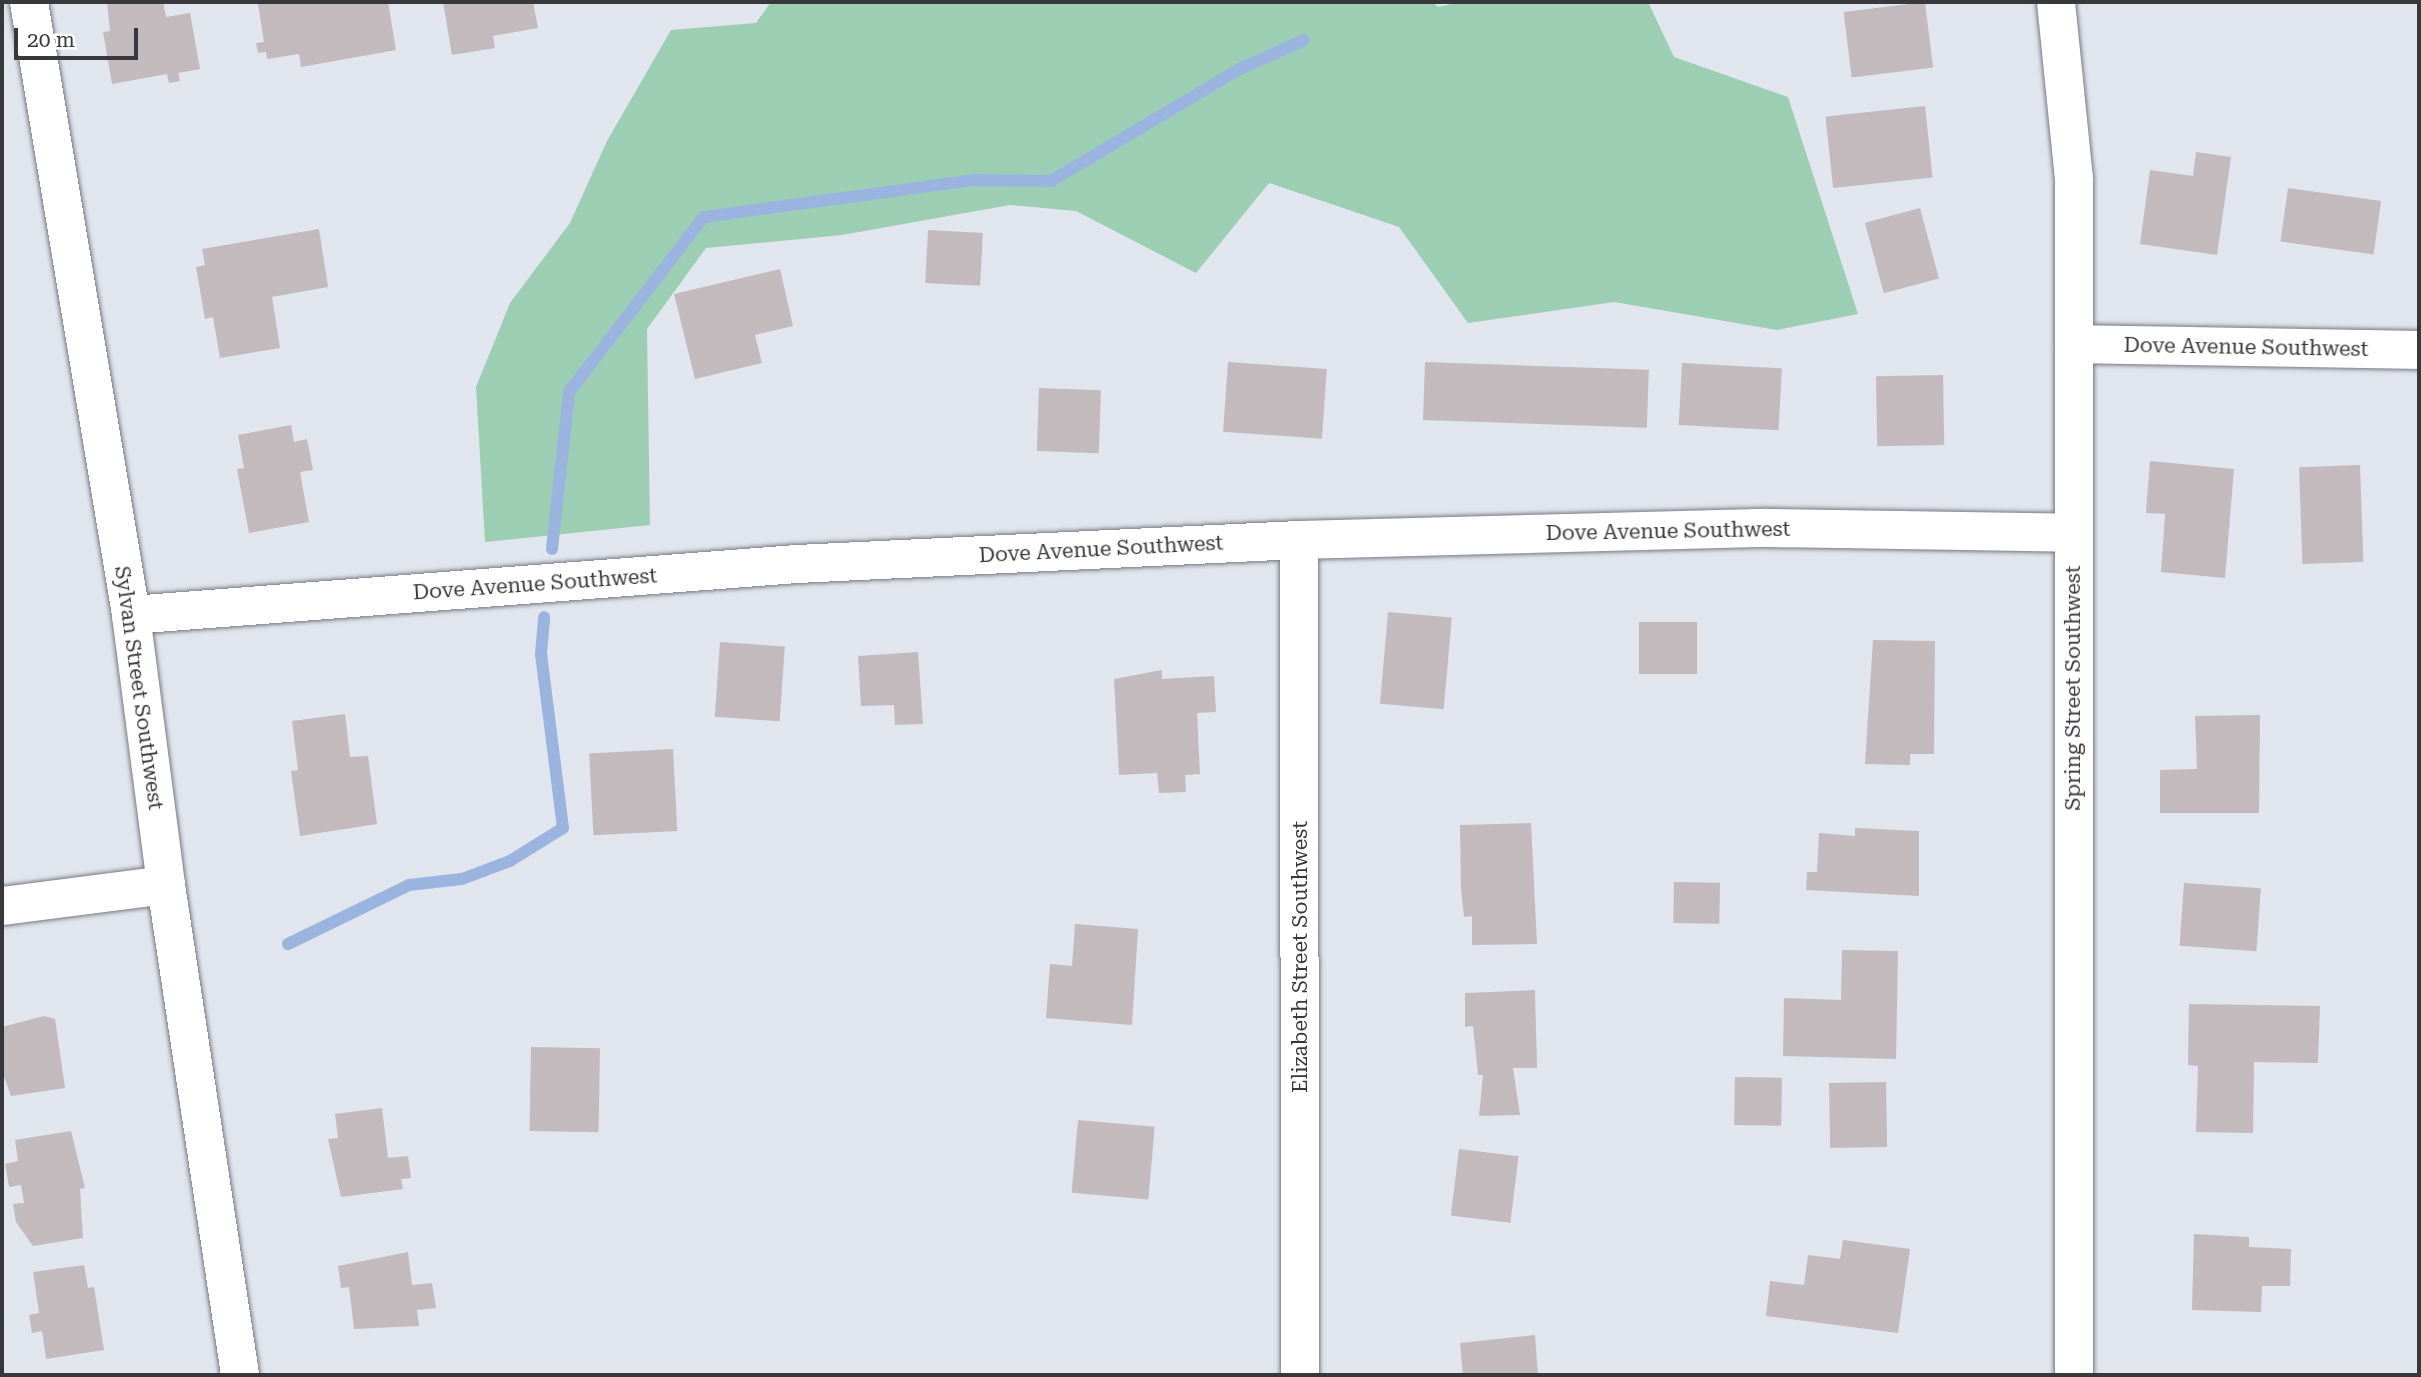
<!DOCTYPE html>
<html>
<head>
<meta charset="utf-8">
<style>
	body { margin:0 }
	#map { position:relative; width:2421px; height:1377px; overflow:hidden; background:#e1e5ed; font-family:"Roboto Serif",serif }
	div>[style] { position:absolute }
	.green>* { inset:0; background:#9cceb4 }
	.stream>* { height:12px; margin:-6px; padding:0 6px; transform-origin:6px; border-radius:6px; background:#9ab4df }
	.building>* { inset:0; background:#c3babe; transform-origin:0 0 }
	.roads { filter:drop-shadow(0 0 2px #777a82) drop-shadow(0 0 2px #777a82) }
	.minor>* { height:38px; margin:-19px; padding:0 19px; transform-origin:19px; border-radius:19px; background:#fff }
	.tertiary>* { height:38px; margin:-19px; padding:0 19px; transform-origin:19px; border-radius:19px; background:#fff }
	span { translate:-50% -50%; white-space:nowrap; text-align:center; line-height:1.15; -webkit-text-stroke:7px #fff; paint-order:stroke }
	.street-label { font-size:21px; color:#37383c }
	.frame { position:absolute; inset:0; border:4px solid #37383c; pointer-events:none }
	.scale { position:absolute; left:14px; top:28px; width:124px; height:32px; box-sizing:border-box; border:4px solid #37383c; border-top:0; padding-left:9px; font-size:21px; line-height:24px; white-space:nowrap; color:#37383c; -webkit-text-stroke:5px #fff; paint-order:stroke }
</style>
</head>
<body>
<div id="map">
	<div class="green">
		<div style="clip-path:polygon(771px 2px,1433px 2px,1438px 7px,1461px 2px,1648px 2px,1674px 57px,1788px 97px,1858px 314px,1777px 330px,1614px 302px,1468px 323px,1399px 227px,1269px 183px,1196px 273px,1076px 211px,1010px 205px,842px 235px,706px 248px,647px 329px,650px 525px,485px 542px,476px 387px,510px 303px,570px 223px,607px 141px,671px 30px,756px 23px)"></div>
	</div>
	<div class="stream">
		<div style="left:552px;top:549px;width:158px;rotate:-83.8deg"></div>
		<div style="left:569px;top:392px;width:221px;rotate:-52.4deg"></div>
		<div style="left:704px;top:217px;width:272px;rotate:-7.8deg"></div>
		<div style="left:973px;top:180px;width:78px;rotate:0.7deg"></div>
		<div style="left:1051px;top:181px;width:220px;rotate:-30.7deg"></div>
		<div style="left:1240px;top:69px;width:70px;rotate:-24.4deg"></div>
		<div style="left:288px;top:944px;width:135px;rotate:-26deg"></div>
		<div style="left:409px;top:885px;width:53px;rotate:-6.5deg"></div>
		<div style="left:462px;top:879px;width:51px;rotate:-20.6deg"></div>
		<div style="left:510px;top:861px;width:62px;rotate:-31.9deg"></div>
		<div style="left:563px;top:828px;width:175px;rotate:-97.2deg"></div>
		<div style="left:541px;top:654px;width:37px;rotate:-85deg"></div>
	</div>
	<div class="building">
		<div style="clip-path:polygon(107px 2px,163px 2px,166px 17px,190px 13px,200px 69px,178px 73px,180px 81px,169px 83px,167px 74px,112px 84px,103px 32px,110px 31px)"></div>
		<div style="clip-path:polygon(388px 2px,396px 50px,301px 67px,299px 54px,267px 59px,266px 52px,258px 53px,256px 43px,264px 42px,258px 4px)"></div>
		<div style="clip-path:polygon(443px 2px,533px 2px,538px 28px,493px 36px,495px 48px,452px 55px)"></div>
		<div style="left:1925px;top:2px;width:66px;height:82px;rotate:83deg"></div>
		<div style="left:1925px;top:106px;width:72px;height:100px;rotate:84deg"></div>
		<div style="clip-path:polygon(2196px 152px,2231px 157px,2217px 255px,2140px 244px,2150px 170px,2193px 176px)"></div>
		<div style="left:2288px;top:188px;width:94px;height:54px;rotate:8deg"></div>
		<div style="left:1920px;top:208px;width:73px;height:57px;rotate:75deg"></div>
		<div style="clip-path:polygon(319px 229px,328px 287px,272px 297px,280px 348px,220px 358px,213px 317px,205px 319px,196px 267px,205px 265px,202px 249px)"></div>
		<div style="left:928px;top:230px;width:55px;height:53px;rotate:3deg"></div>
		<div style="clip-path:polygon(780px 269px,793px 326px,755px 335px,762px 363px,695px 379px,674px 294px)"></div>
		<div style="left:1228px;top:362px;width:99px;height:70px;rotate:4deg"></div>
		<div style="left:1425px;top:362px;width:224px;height:58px;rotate:2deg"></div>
		<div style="left:1682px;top:363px;width:100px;height:62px;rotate:3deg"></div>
		<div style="left:1943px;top:375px;width:70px;height:67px;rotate:89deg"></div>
		<div style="left:1039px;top:388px;width:62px;height:63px;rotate:2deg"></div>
		<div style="clip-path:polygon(291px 425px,294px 442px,307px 439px,313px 470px,300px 472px,309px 522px,249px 533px,237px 469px,244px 468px,238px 435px)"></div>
		<div style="clip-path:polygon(2150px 461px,2234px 469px,2225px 578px,2161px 572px,2165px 514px,2146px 513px)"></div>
		<div style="left:2360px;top:465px;width:97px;height:61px;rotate:88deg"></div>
		<div style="left:1388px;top:612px;width:64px;height:92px;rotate:5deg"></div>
		<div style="left:1639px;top:622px;width:58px;height:52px"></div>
		<div style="clip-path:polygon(1873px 640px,1935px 641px,1934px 754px,1910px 754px,1910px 765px,1865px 764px)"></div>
		<div style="left:720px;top:642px;width:65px;height:75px;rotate:4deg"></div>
		<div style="clip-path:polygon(918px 652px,923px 724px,895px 725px,894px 705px,861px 706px,858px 656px)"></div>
		<div style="clip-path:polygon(1162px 670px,1162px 679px,1214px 676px,1216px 712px,1197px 713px,1200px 774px,1185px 775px,1186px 792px,1159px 793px,1157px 773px,1119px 775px,1114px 679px)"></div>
		<div style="clip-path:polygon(345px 714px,350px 757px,368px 756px,377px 824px,300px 836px,291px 771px,298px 770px,292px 721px)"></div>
		<div style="clip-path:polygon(2260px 715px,2259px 813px,2160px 813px,2160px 770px,2197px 769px,2195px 716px)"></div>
		<div style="left:673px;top:749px;width:82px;height:84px;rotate:87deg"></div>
		<div style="clip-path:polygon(1531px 823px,1537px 944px,1472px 945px,1472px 916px,1464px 917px,1461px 889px,1460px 825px)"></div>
		<div style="clip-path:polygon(1855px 828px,1919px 831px,1919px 896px,1806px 890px,1807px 872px,1817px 872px,1819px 833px,1855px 836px)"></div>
		<div style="left:1674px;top:882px;width:46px;height:41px;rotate:1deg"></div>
		<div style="left:2184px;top:883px;width:77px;height:63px;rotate:4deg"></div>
		<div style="clip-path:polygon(1075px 924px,1138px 929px,1132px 1025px,1046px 1018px,1050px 964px,1072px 966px)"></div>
		<div style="clip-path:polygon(1842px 950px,1898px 951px,1896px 1059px,1783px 1056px,1784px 998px,1841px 1000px)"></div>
		<div style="clip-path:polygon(1535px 990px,1537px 1068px,1513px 1068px,1520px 1115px,1479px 1116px,1483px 1075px,1478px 1075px,1473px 1026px,1465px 1027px,1465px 993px)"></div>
		<div style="clip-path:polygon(2189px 1004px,2320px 1006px,2318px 1063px,2254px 1062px,2253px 1133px,2196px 1132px,2198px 1066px,2188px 1065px)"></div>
		<div style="clip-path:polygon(44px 1016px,55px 1019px,65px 1088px,11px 1096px,2px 1071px,2px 1027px)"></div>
		<div style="left:531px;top:1047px;width:69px;height:84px;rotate:1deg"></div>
		<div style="left:1735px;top:1077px;width:47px;height:48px;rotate:1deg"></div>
		<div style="left:1886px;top:1082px;width:65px;height:57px;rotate:89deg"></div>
		<div style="clip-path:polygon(382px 1108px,388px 1158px,408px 1156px,411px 1178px,401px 1179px,403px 1189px,341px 1197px,328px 1139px,338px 1138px,335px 1114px)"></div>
		<div style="left:1078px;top:1120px;width:77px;height:73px;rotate:5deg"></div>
		<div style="clip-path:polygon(71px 1131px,85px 1188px,80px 1189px,83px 1238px,33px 1246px,16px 1222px,13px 1204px,24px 1203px,21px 1185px,9px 1187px,5px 1164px,18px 1161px,15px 1140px)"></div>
		<div style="left:1459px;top:1149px;width:60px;height:67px;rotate:7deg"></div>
		<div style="clip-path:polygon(2194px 1234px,2249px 1237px,2249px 1247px,2291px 1249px,2290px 1286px,2262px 1286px,2261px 1312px,2192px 1310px)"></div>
		<div style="clip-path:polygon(1843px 1240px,1910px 1249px,1898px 1333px,1766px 1316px,1770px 1281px,1804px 1285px,1808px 1255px,1840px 1259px)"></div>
		<div style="clip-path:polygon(408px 1252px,412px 1285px,432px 1283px,436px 1308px,417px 1310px,419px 1326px,354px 1329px,349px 1287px,341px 1288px,338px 1266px)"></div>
		<div style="clip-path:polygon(84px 1265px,88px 1288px,94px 1287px,104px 1350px,46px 1359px,42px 1331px,32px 1333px,29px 1315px,39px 1313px,33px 1272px)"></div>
		<div style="clip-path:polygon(1535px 1335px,1538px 1375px,1463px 1375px,1460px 1343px)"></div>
	</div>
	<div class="roads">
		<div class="minor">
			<div style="left:29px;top:2px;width:621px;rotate:80.55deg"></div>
			<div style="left:131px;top:615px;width:272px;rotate:82.6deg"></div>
			<div style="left:166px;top:885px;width:496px;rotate:81.4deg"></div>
			<div style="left:2074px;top:344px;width:345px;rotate:1deg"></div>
			<div style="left:1299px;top:540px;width:835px;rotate:89.93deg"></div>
			<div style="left:131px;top:615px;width:668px;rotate:-4.38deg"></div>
			<div style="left:797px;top:564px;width:503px;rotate:-2.74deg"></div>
			<div style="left:1299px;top:540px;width:468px;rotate:-1.5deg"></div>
			<div style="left:1767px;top:528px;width:306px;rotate:0.9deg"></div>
			<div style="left:2px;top:906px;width:165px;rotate:-7.3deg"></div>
		</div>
		<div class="tertiary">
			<div style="left:2056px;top:2px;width:177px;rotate:84.2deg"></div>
			<div style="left:2074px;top:178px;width:1197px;rotate:90deg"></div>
		</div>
	</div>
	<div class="street-label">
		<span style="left:2246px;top:347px;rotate:1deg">Dove Avenue Southwest</span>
		<span style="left:1668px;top:531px;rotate:-1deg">Dove Avenue Southwest</span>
		<span style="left:1101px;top:549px;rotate:-3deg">Dove Avenue Southwest</span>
		<span style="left:535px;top:584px;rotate:-4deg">Dove Avenue Southwest</span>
		<span style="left:139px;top:688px;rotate:82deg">Sylvan Street Southwest</span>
		<span style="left:2073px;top:688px;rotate:-90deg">Spring Street Southwest</span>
		<span style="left:1300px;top:957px;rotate:-90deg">Elizabeth Street Southwest</span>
	</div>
	<div class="frame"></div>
	<div class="scale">20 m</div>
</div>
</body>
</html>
